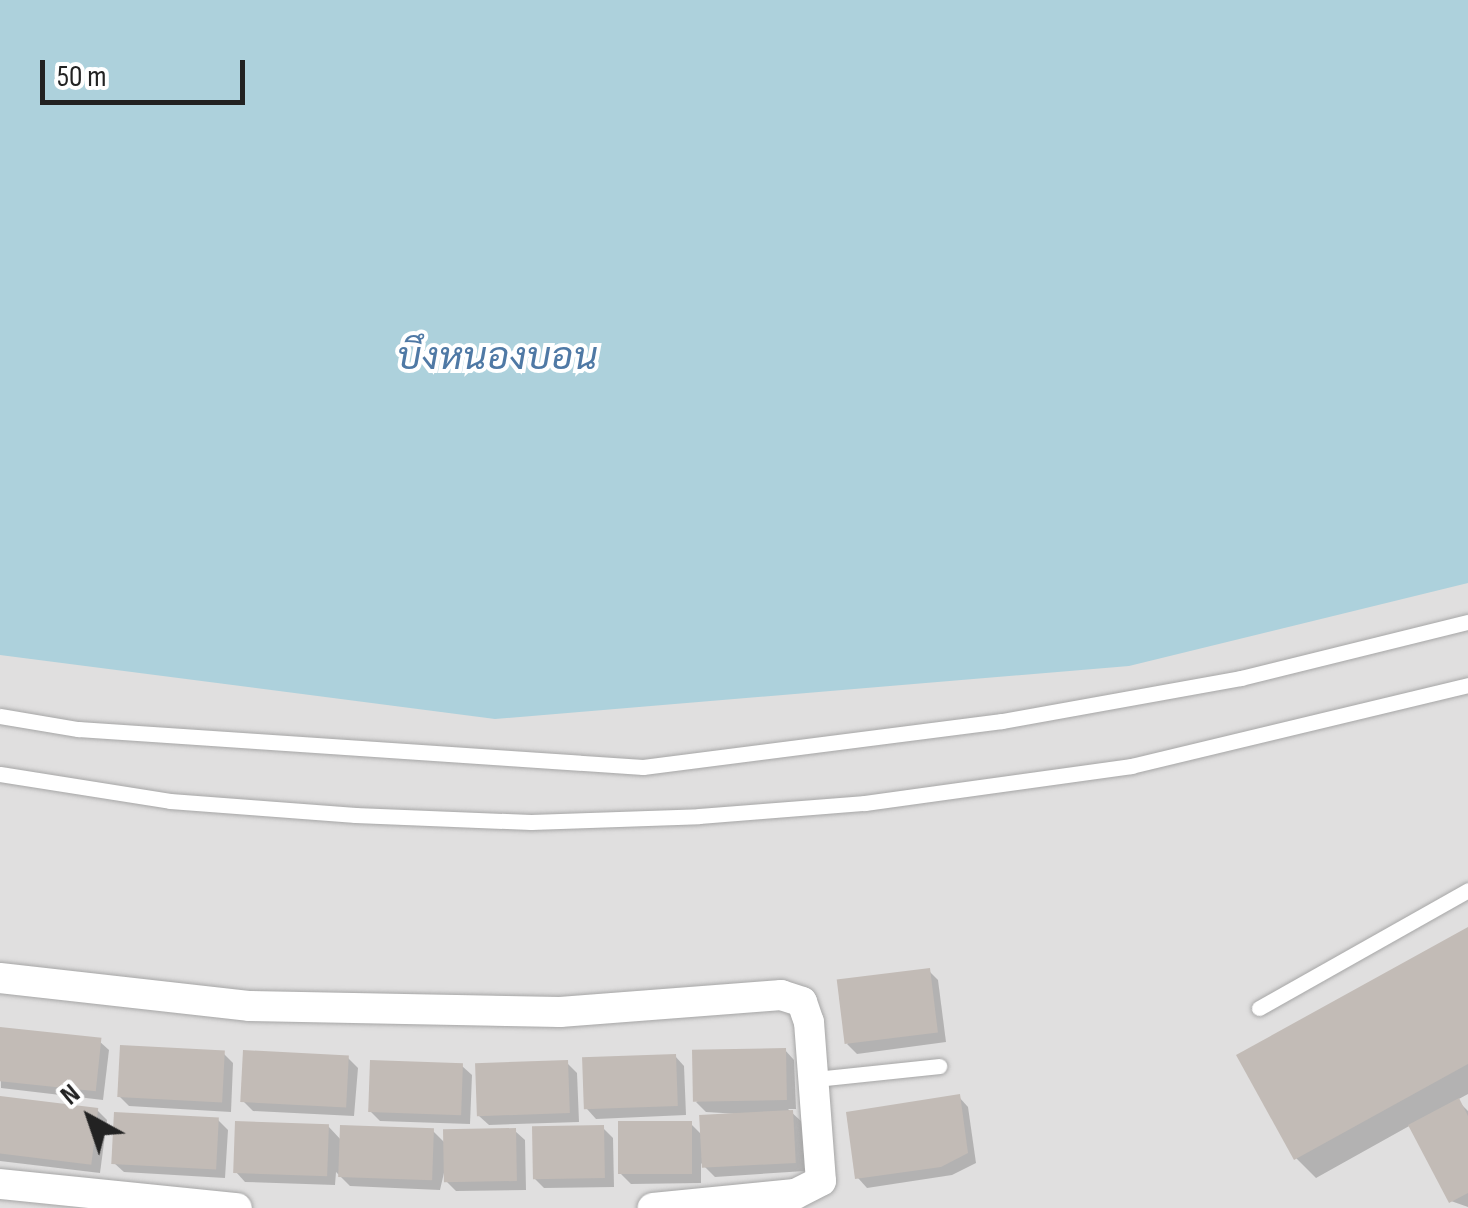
<!DOCTYPE html>
<html>
<head>
<meta charset="utf-8">
<style>
	body { margin:0 }
	#map { position:relative; width:1468px; height:1208px; overflow:hidden; background:#f1efe9; font-family:"Sofia Sans Condensed",Sarabun,sans-serif }
	div>[style] { position:absolute }
	.residential>* { inset:0; background:#e0dfdf; transform-origin:0 0 }
	.water>* { inset:0; background:#add1dc }
	.shadow>* { inset:0; background:#0003 }
	.building>* { inset:0; background:#c2bbb6; transform-origin:0 0 }
	.roads { filter:drop-shadow(0 0 2px #a6a6a6) drop-shadow(0 0 2px #a6a6a6) }
	.lane>* { height:15px; margin:-7.5px; padding:0 7.5px; transform-origin:7.5px; border-radius:7.5px; background:#fff }
	.street>* { height:30px; margin:-15px; padding:0 15px; transform-origin:15px; border-radius:15px; background:#fff }
	span { translate:-50% -50%; white-space:nowrap; text-align:center; line-height:1.15; -webkit-text-stroke:8px #fff; paint-order:stroke }
	.water-label { font-size:38px; color:#4f79a5; font-style:italic }
	.north { position:absolute; left:40px; top:1068px; width:100px; height:100px; -webkit-text-stroke:8px #fff; paint-order:stroke; rotate:320deg; font-size:28px; font-weight:700; line-height:40px; text-align:center; color:#222 }
	.north::after { content:''; display:block; margin:auto; width:35px; height:45px; background:#222; clip-path:polygon(50% 0,100% 100%,50% 72%,0 100%) }
	.scale { position:absolute; left:40px; top:60px; width:205px; height:45px; box-sizing:border-box; border:5px solid #222; border-top:0; padding-left:12px; font-size:30px; line-height:35px; white-space:nowrap; color:#222; -webkit-text-stroke:8px #fff; paint-order:stroke }
</style>
</head>
<body>
<div id="map">
	<div class="residential">
		<div style="left:0;top:0;width:1468px;height:1208px"></div>
	</div>
	<div class="water">
		<div style="clip-path:polygon(0 0,1468px 0,1468px 583px,1129px 666px,495px 719px,0 655px)"></div>
	</div>
	<div class="shadow">
		<div style="clip-path:polygon(1468px 930px,1468px 1094px,1457px 1100px,1468px 1111px,1468px 1207px,1451px 1201px,1411px 1125px,1316px 1178px,1296px 1158px)"></div>
		<div style="clip-path:polygon(929px 971px,938px 980px,946px 1042px,857px 1054px,847px 1044px)"></div>
		<div style="clip-path:polygon(0 1029px,99px 1041px,109px 1050px,103px 1100px,1px 1088px)"></div>
		<div style="clip-path:polygon(785px 1050px,794px 1060px,796px 1109px,788px 1109px,802px 1122px,805px 1171px,715px 1177px,701px 1163px,701px 1183px,631px 1184px,621px 1174px,691px 1124px,703px 1136px,756px 1115px,706px 1112px,696px 1102px)"></div>
		<div style="clip-path:polygon(224px 1054px,233px 1063px,231px 1112px,129px 1106px,119px 1096px)"></div>
		<div style="clip-path:polygon(675px 1056px,684px 1066px,686px 1115px,596px 1119px,587px 1109px)"></div>
		<div style="clip-path:polygon(348px 1058px,358px 1068px,354px 1116px,253px 1111px,243px 1101px)"></div>
		<div style="clip-path:polygon(567px 1063px,577px 1073px,579px 1122px,489px 1125px,479px 1116px)"></div>
		<div style="clip-path:polygon(462px 1066px,472px 1075px,470px 1124px,380px 1121px,370px 1111px)"></div>
		<div style="clip-path:polygon(959px 1097px,968px 1107px,976px 1163px,952px 1175px,867px 1188px,858px 1178px)"></div>
		<div style="clip-path:polygon(0 1099px,97px 1110px,107px 1120px,100px 1173px,0 1161px)"></div>
		<div style="clip-path:polygon(218px 1120px,228px 1130px,225px 1178px,124px 1172px,114px 1163px)"></div>
		<div style="clip-path:polygon(328px 1126px,342px 1141px,433px 1131px,446px 1144px,515px 1131px,525px 1140px,526px 1190px,456px 1191px,446px 1181px,446px 1164px,440px 1190px,350px 1186px,336px 1172px,335px 1185px,245px 1182px,236px 1172px)"></div>
		<div style="clip-path:polygon(603px 1128px,613px 1138px,614px 1187px,544px 1188px,534px 1178px)"></div>
	</div>
	<div class="building">
		<div style="clip-path:polygon(1468px 927px,1468px 1064px,1294px 1160px,1236px 1055px)"></div>
		<div style="left:930px;top:968px;width:65px;height:94px;rotate:83deg"></div>
		<div style="left:0;top:1027px;width:102px;height:54px;rotate:6deg"></div>
		<div style="left:120px;top:1045px;width:105px;height:52px;rotate:3deg"></div>
		<div style="left:786px;top:1048px;width:52px;height:94px;rotate:89deg"></div>
		<div style="left:243px;top:1050px;width:106px;height:52px;rotate:3deg"></div>
		<div style="left:676px;top:1054px;width:52px;height:94px;rotate:88deg"></div>
		<div style="left:370px;top:1060px;width:93px;height:52px;rotate:2deg"></div>
		<div style="left:568px;top:1060px;width:53px;height:93px;rotate:88deg"></div>
		<div style="clip-path:polygon(960px 1094px,968px 1153px,941px 1167px,855px 1179px,846px 1112px)"></div>
		<div style="left:0;top:1096px;width:99px;height:57px;rotate:7deg"></div>
		<div style="clip-path:polygon(1459px 1098px,1468px 1116px,1468px 1193px,1449px 1203px,1408px 1125px)"></div>
		<div style="left:793px;top:1110px;width:53px;height:94px;rotate:87deg"></div>
		<div style="left:114px;top:1112px;width:105px;height:52px;rotate:3deg"></div>
		<div style="left:235px;top:1121px;width:94px;height:52px;rotate:2deg"></div>
		<div style="left:692px;top:1121px;width:53px;height:74px;rotate:90deg"></div>
		<div style="left:340px;top:1125px;width:94px;height:52px;rotate:2deg"></div>
		<div style="left:604px;top:1125px;width:53px;height:72px;rotate:89deg"></div>
		<div style="left:516px;top:1128px;width:53px;height:73px;rotate:89deg"></div>
	</div>
	<div class="roads">
		<div class="lane">
			<div style="left:0;top:716px;width:79px;rotate:9.5deg"></div>
			<div style="left:78px;top:729px;width:566px;rotate:3.85deg"></div>
			<div style="left:643px;top:767px;width:362px;rotate:-7.3deg"></div>
			<div style="left:1002px;top:721px;width:243px;rotate:-10.2deg"></div>
			<div style="left:1241px;top:678px;width:234px;rotate:-13.9deg"></div>
			<div style="left:0;top:774px;width:172px;rotate:9deg"></div>
			<div style="left:170px;top:801px;width:186px;rotate:4.3deg"></div>
			<div style="left:355px;top:815px;width:176px;rotate:2.3deg"></div>
			<div style="left:531px;top:822px;width:168px;rotate:-2deg"></div>
			<div style="left:699px;top:816px;width:167px;rotate:-4.5deg"></div>
			<div style="left:865px;top:803px;width:269px;rotate:-7.9deg"></div>
			<div style="left:1131px;top:766px;width:347px;rotate:-13.5deg"></div>
			<div style="left:1259px;top:1008px;width:240px;rotate:-29.4deg"></div>
			<div style="left:816px;top:1079px;width:124px;rotate:-6deg"></div>
		</div>
		<div class="street">
			<div style="left:0;top:978px;width:252px;rotate:6.4deg"></div>
			<div style="left:250px;top:1006px;width:310px;rotate:1.1deg"></div>
			<div style="left:560px;top:1012px;width:222px;rotate:-4.4deg"></div>
			<div style="left:781px;top:995px;width:22px;rotate:18deg"></div>
			<div style="left:802px;top:1002px;width:21px;rotate:71deg"></div>
			<div style="left:809px;top:1022px;width:159px;rotate:85.7deg"></div>
			<div style="left:821px;top:1181px;width:29px;rotate:153deg"></div>
			<div style="left:795px;top:1194px;width:143px;rotate:174.4deg"></div>
			<div style="left:0;top:1184px;width:238px;rotate:5.8deg"></div>
		</div>
	</div>
	<div class="water-label">
		<span style="left:497px;top:358px">บึงหนองบอน</span>
	</div>
	<div class="north">N</div>
	<div class="scale">50 m</div>
</div>
</body>
</html>
